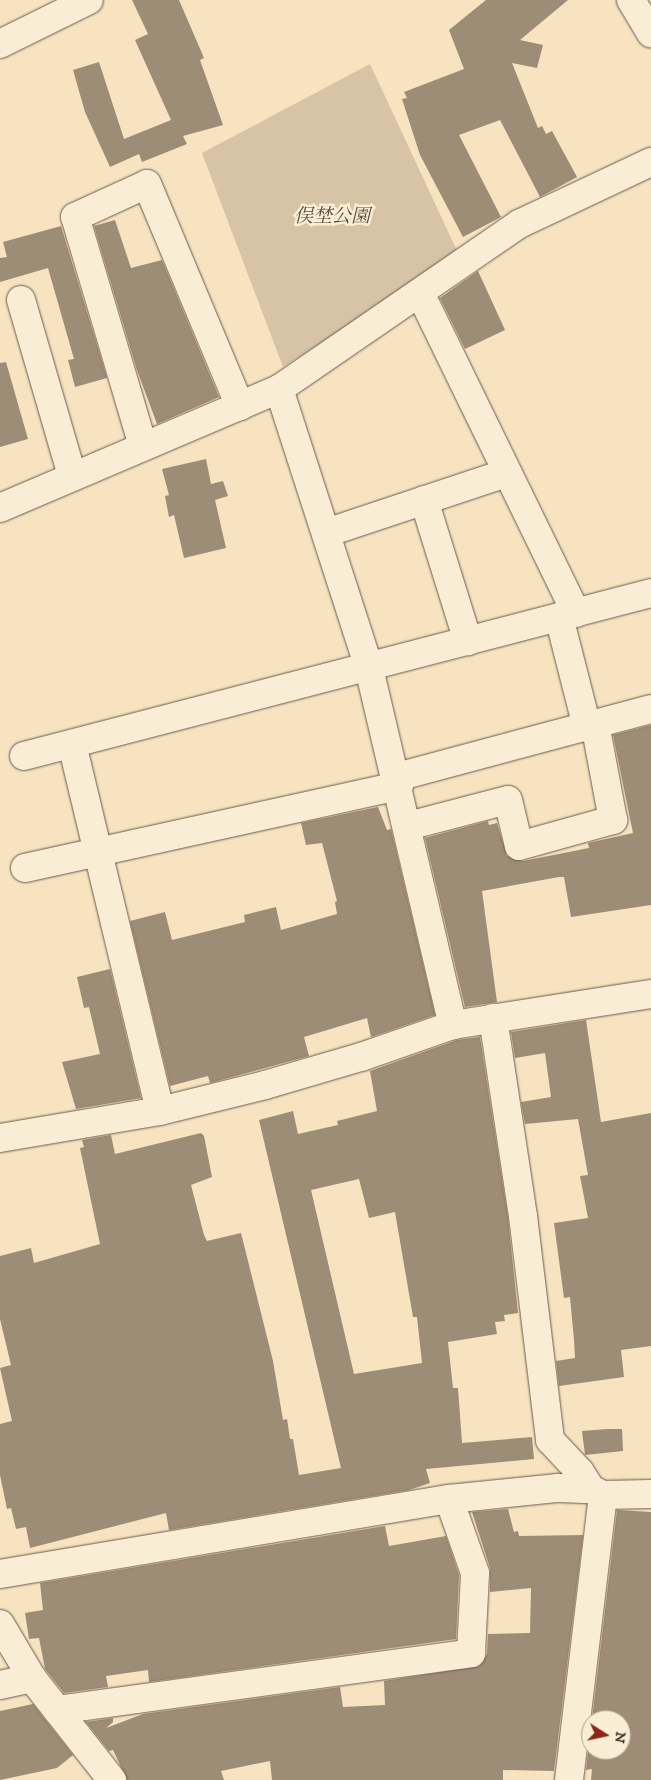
<!DOCTYPE html>
<html>
<head>
<meta charset="utf-8">
<style>
	body { margin:0 }
	#map { position:relative; width:651px; height:1780px; overflow:hidden; background:#f7e3c0; font-family:"IM FELL DW Pica","Noto Serif JP",serif }
	div>[style] { position:absolute }
	.green>* { inset:0; background:#d7c4a6 }
	.building>* { inset:0; background:#9d8c76 }
	.roads { filter:drop-shadow(0 0 1px #6a5a4c) drop-shadow(0 0 1px #6a5a4c) }
	.minor>* { height:28px; margin:-14px; padding:0 14px; transform-origin:14px; border-radius:14px; background:#faedd6 }
	span { translate:-50% -50%; white-space:nowrap; text-align:center; line-height:1.15; -webkit-text-stroke:5px #faedd6; paint-order:stroke }
	.park-label { font-size:19px; color:#5a4b3f; font-style:italic }
	.north { position:absolute; left:581px; top:1710px; width:50px; height:50px; box-sizing:border-box; background:#faedd6; border:1px solid #aea08f; border-radius:50%; rotate:100deg; font-size:14px; font-weight:700; line-height:20px; text-align:center; color:#3b2d25 }
	.north::after { content:''; display:block; margin:auto; width:18px; height:22px; background:#8f2418; clip-path:polygon(50% 0,100% 100%,50% 72%,0 100%) }
</style>
</head>
<body>
<div id="map">
	<div class="green">
		<div style="clip-path:polygon(370px 64px,459px 255px,283px 367px,202px 153px)"></div>
	</div>
	<div class="building">
		<div style="clip-path:polygon(132px 0,179px 0,204px 58px,200px 60px,223px 125px,183px 136px,187px 144px,142px 162px,139px 154px,110px 167px,85px 112px,73px 70px,99px 62px,124px 139px,171px 120px,135px 40px,148px 34px)"></div>
		<div style="clip-path:polygon(486px 0,568px 0,520px 40px,543px 45px,537px 68px,512px 63px,538px 128px,542px 126px,546px 134px,552px 131px,577px 177px,540px 197px,500px 120px,459px 135px,501px 217px,463px 237px,420px 155px,402px 99px,407px 98px,404px 92px,464px 69px,449px 30px)"></div>
		<div style="clip-path:polygon(115px 220px,131px 268px,162px 260px,219px 397px,157px 424px,137px 370px,94px 226px)"></div>
		<div style="clip-path:polygon(61px 226px,107px 378px,75px 387px,68px 360px,74px 359px,48px 268px,0 282px,0 258px,7px 257px,3px 242px)"></div>
		<div style="clip-path:polygon(478px 271px,505px 330px,465px 349px,440px 298px)"></div>
		<div style="clip-path:polygon(6px 362px,28px 439px,0 447px,0 363px)"></div>
		<div style="clip-path:polygon(206px 459px,211px 484px,223px 481px,228px 496px,215px 500px,226px 548px,184px 558px,174px 515px,169px 517px,165px 496px,169px 495px,162px 469px)"></div>
		<div style="clip-path:polygon(651px 725px,651px 905px,571px 917px,564px 877px,559px 877px,482px 891px,497px 1002px,465px 1007px,425px 838px,488px 821px,489px 825px,497px 823px,507px 856px,523px 861px,589px 848px,588px 843px,633px 833px,613px 735px)"></div>
		<div style="clip-path:polygon(378px 807px,387px 830px,391px 829px,435px 1015px,371px 1037px,367px 1018px,304px 1037px,309px 1056px,210px 1083px,208px 1076px,170px 1086px,130px 921px,165px 912px,172px 940px,245px 922px,244px 915px,276px 907px,281px 930px,337px 914px,335px 902px,337px 901px,322px 843px,306px 845px,301px 823px)"></div>
		<div style="clip-path:polygon(110px 969px,141px 1098px,76px 1109px,62px 1062px,100px 1054px,89px 1007px,84px 1008px,77px 977px)"></div>
		<div style="clip-path:polygon(586px 1020px,601px 1122px,651px 1113px,651px 1346px,621px 1350px,624px 1377px,559px 1386px,556px 1361px,575px 1358px,574px 1340px,570px 1297px,564px 1298px,554px 1223px,588px 1218px,580px 1176px,588px 1175px,578px 1119px,525px 1124px,521px 1102px,551px 1097px,545px 1053px,515px 1058px,511px 1032px)"></div>
		<div style="clip-path:polygon(evenodd,480px 1037px,508px 1218px,518px 1313px,504px 1315px,505px 1321px,495px 1322px,497px 1334px,448px 1342px,453px 1388px,458px 1388px,462px 1443px,532px 1437px,534px 1459px,426px 1469px,430px 1483px,409px 1490px,169px 1530px,166px 1513px,30px 1548px,26px 1527px,16px 1529px,11px 1508px,7px 1509px,0 1475px,0 1424px,12px 1421px,0 1368px,11px 1365px,0 1319px,0 1256px,31px 1248px,34px 1263px,100px 1244px,80px 1148px,84px 1147px,82px 1140px,111px 1135px,115px 1154px,201px 1133px,204px 1136px,212px 1177px,191px 1185px,204px 1235px,207px 1241px,241px 1233px,273px 1361px,283px 1420px,287px 1419px,290px 1439px,293px 1439px,299px 1475px,341px 1468px,259px 1120px,293px 1111px,298px 1134px,338px 1125px,337px 1121px,377px 1111px,370px 1071px,457px 1040px,480px 1037px,359px 1179px,369px 1218px,395px 1212px,413px 1317px,417px 1317px,422px 1363px,354px 1374px,311px 1190px,359px 1179px)"></div>
		<div style="clip-path:polygon(607px 1429px,622px 1429px,623px 1451px,585px 1455px,582px 1431px)"></div>
		<div style="clip-path:polygon(508px 1509px,514px 1532px,518px 1531px,519px 1536px,583px 1535px,554px 1771px,503px 1770px,503px 1780px,272px 1780px,270px 1761px,221px 1771px,224px 1780px,127px 1780px,113px 1750px,109px 1751px,86px 1722px,113px 1718px,113px 1722px,106px 1728px,143px 1714px,340px 1687px,343px 1707px,385px 1705px,384px 1681px,479px 1666px,487px 1654px,488px 1634px,530px 1633px,531px 1588px,490px 1592px,490px 1568px,472px 1512px)"></div>
		<div style="clip-path:polygon(617px 1510px,651px 1512px,651px 1780px,591px 1780px,592px 1769px,586px 1770px,591px 1727px,591px 1750px,621px 1750px,621px 1720px,592px 1720px)"></div>
		<div style="clip-path:polygon(385px 1526px,389px 1546px,446px 1536px,459px 1575px,456px 1639px,149px 1682px,148px 1670px,106px 1676px,108px 1687px,64px 1693px,45px 1669px,39px 1638px,29px 1639px,25px 1613px,43px 1610px,40px 1583px)"></div>
		<div style="clip-path:polygon(33px 1704px,73px 1755px,57px 1768px,0 1780px,0 1711px)"></div>
	</div>
	<div class="roads">
		<div class="minor">
			<div style="left:631px;top:0;width:39px;rotate:59deg"></div>
			<div style="left:0;top:44px;width:99px;rotate:-26.3deg"></div>
			<div style="left:420px;top:293px;width:356px;rotate:64deg"></div>
			<div style="left:21px;top:300px;width:183px;rotate:73.8deg"></div>
			<div style="left:279px;top:389px;width:293px;rotate:72.1deg"></div>
			<div style="left:369px;top:668px;width:367px;rotate:76.8deg"></div>
			<div style="left:143px;top:446px;width:239px;rotate:-106.5deg"></div>
			<div style="left:75px;top:217px;width:79px;rotate:-24.6deg"></div>
			<div style="left:147px;top:184px;width:241px;rotate:67.3deg"></div>
			<div style="left:424px;top:500px;width:148px;rotate:72.7deg"></div>
			<div style="left:0;top:508px;width:303px;rotate:-23.1deg"></div>
			<div style="left:279px;top:389px;width:291px;rotate:-34.5deg"></div>
			<div style="left:519px;top:224px;width:146px;rotate:-25.2deg"></div>
			<div style="left:326px;top:533px;width:190px;rotate:-18.4deg"></div>
			<div style="left:559px;top:617px;width:114px;rotate:75.7deg"></div>
			<div style="left:72px;top:744px;width:377px;rotate:76.5deg"></div>
			<div style="left:24px;top:756px;width:648px;rotate:-14.57deg"></div>
			<div style="left:397px;top:777px;width:263px;rotate:-15deg"></div>
			<div style="left:408px;top:826px;width:103px;rotate:-14.6deg"></div>
			<div style="left:508px;top:800px;width:47px;rotate:76.6deg"></div>
			<div style="left:519px;top:846px;width:98px;rotate:-15.5deg"></div>
			<div style="left:613px;top:820px;width:98px;rotate:-100.6deg"></div>
			<div style="left:25px;top:868px;width:383px;rotate:-12.4deg"></div>
			<div style="left:493px;top:1018px;width:200px;rotate:81.4deg"></div>
			<div style="left:523px;top:1216px;width:226px;rotate:83.1deg"></div>
			<div style="left:550px;top:1440px;width:44px;rotate:46.8deg"></div>
			<div style="left:580px;top:1472px;width:20px;rotate:57deg"></div>
			<div style="left:0;top:1138px;width:162px;rotate:-9.6deg"></div>
			<div style="left:160px;top:1111px;width:108px;rotate:-13.9deg"></div>
			<div style="left:265px;top:1085px;width:100px;rotate:-16.3deg"></div>
			<div style="left:361px;top:1057px;width:97px;rotate:-19.2deg"></div>
			<div style="left:453px;top:1025px;width:200px;rotate:-8.9deg"></div>
			<div style="left:0;top:1574px;width:455px;rotate:-9.5deg"></div>
			<div style="left:449px;top:1499px;width:110px;rotate:-5.8deg"></div>
			<div style="left:558px;top:1488px;width:33px;rotate:2deg"></div>
			<div style="left:591px;top:1489px;width:13px;rotate:27deg"></div>
			<div style="left:603px;top:1495px;width:48px;rotate:-1.2deg"></div>
			<div style="left:0;top:1624px;width:63px;rotate:59.3deg"></div>
			<div style="left:32px;top:1678px;width:130px;rotate:51.9deg"></div>
			<div style="left:0;top:1685px;width:33px;rotate:-12deg"></div>
			<div style="left:57px;top:1710px;width:418px;rotate:-7.8deg"></div>
			<div style="left:471px;top:1653px;width:80px;rotate:-87.1deg"></div>
			<div style="left:475px;top:1573px;width:78px;rotate:-109.4deg"></div>
			<div style="left:569px;top:1780px;width:287px;rotate:-83.2deg"></div>
		</div>
	</div>
	<div class="park-label">
		<span style="left:332px;top:217px">俣埜公園</span>
	</div>
	<div class="north">N</div>
</div>
</body>
</html>
